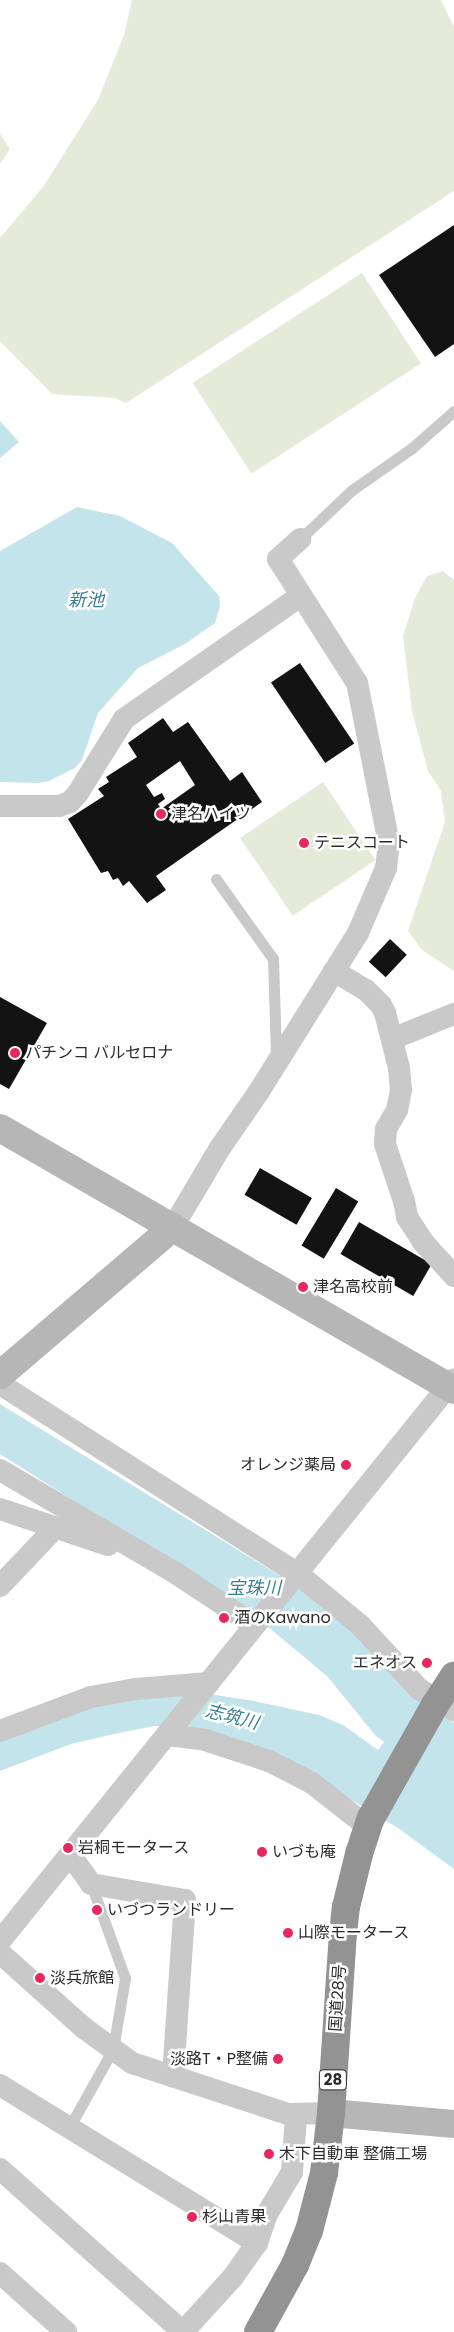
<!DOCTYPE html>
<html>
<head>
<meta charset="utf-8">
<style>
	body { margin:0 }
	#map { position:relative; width:454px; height:2332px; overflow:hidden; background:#fff; font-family:Poppins,"Noto Sans JP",sans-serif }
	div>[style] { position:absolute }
	.green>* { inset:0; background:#e6ead8; transform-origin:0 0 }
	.water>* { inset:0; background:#c3e4eb }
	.building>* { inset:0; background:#131313; transform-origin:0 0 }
	.lane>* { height:11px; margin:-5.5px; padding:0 5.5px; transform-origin:5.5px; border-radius:5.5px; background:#c9c9c9 }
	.street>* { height:22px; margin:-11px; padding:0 11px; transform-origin:11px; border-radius:11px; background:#c9c9c9 }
	.secondary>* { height:28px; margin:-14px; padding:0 14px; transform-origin:14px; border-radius:14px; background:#b6b6b6 }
	.highway>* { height:28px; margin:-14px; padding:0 14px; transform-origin:14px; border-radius:14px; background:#939393 }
	.dots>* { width:14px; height:14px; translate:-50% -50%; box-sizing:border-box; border:2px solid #fff; border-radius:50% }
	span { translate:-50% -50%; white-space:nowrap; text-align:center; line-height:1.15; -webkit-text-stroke:5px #fff; paint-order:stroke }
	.shield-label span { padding:1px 4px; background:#fff; border:1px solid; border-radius:4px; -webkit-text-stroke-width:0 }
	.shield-label { font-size:15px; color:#2c2c2c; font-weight:700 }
	.poi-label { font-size:16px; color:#2c2c2c }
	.left { translate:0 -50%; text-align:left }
	.right { translate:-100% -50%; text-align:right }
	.street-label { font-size:16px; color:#2c2c2c }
	.water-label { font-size:18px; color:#39808e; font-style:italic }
</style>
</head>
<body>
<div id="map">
	<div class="green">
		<div style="clip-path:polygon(132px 0,441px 0,454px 27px,454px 191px,126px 403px,115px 398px,52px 394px,0 341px,0 238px,43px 187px,98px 100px,124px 35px)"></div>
		<div style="clip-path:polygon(0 134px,10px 149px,0 164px)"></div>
		<div style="left:362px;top:273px;width:108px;height:202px;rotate:57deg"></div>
		<div style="clip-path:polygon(443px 571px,454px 580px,454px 971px,422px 950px,408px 931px,445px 822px,441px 791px,428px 771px,412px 711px,403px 636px,415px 598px,427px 576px)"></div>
		<div style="left:323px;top:782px;width:94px;height:100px;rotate:56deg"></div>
	</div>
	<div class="water">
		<div style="clip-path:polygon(0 421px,19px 442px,0 458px)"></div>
		<div style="clip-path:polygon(77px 507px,120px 516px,172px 543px,219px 596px,220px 607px,215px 623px,185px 644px,138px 668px,98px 713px,82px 760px,75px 768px,49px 781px,38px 783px,0 782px,0 551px)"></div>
		<div style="clip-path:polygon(0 1404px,300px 1588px,350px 1623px,415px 1691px,454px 1723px,454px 1869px,398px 1828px,350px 1799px,184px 1728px,155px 1726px,123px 1732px,71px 1744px,0 1771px,0 1735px,132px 1694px,209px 1694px,254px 1701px,319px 1715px,343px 1725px,378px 1750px,384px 1742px,375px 1735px,327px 1676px,250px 1612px,0 1454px)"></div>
	</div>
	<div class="building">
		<div style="clip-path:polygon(454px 225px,454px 344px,435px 357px,379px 275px)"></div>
		<div style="left:300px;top:663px;width:97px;height:35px;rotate:56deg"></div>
		<div style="clip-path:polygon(evenodd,163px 718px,173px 732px,188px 722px,230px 781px,242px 772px,262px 802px,156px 876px,166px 890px,147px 903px,129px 881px,123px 886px,118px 878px,113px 880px,108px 871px,101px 873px,68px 819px,104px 796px,98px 789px,109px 782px,106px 777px,137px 757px,128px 743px,163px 718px,180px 761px,195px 785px,161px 809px,158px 804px,165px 799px,162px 793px,154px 797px,146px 785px,180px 761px)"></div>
		<div style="left:390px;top:939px;width:23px;height:31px;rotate:43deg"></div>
		<div style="clip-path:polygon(0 997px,47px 1023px,9px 1089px,0 1084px)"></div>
		<div style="left:260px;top:1168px;width:60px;height:31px;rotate:30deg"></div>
		<div style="left:336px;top:1188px;width:26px;height:67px;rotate:31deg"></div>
		<div style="left:359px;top:1222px;width:84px;height:37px;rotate:30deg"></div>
	</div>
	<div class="lane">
		<div style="left:300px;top:539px;width:71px;rotate:-43.3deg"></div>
		<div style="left:352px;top:490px;width:73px;rotate:-35deg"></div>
		<div style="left:412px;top:448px;width:56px;rotate:-41.4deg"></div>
		<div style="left:216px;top:879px;width:98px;rotate:54.5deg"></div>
		<div style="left:273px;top:959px;width:97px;rotate:88.2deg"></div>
		<div style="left:69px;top:2128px;width:90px;rotate:-60.9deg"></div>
		<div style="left:113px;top:2049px;width:72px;rotate:-80.4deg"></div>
		<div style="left:125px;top:1978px;width:100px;rotate:-109.9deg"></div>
	</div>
	<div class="street">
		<div style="left:0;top:806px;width:59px"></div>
		<div style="left:59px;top:806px;width:12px;rotate:-20deg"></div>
		<div style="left:70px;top:802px;width:12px;rotate:-48deg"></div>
		<div style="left:78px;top:793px;width:87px;rotate:-58.1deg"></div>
		<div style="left:124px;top:719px;width:215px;rotate:-34.9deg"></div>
		<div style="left:334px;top:971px;width:37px;rotate:31deg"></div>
		<div style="left:366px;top:990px;width:21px;rotate:45deg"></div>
		<div style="left:381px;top:1005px;width:9px;rotate:63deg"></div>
		<div style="left:385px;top:1013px;width:57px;rotate:75.7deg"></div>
		<div style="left:399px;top:1068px;width:22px;rotate:85deg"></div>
		<div style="left:401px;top:1090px;width:20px;rotate:101deg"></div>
		<div style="left:397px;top:1110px;width:22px;rotate:120deg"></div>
		<div style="left:386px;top:1129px;width:15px;rotate:94deg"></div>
		<div style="left:385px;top:1144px;width:60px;rotate:71.6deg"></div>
		<div style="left:404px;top:1201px;width:16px;rotate:79deg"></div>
		<div style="left:407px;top:1217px;width:30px;rotate:57deg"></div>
		<div style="left:423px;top:1242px;width:46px;rotate:47.6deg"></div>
		<div style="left:392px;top:1039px;width:67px;rotate:-22deg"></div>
		<div style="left:173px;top:1227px;width:92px;rotate:-59.3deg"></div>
		<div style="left:220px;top:1148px;width:67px;rotate:-55.4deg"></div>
		<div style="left:258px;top:1093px;width:189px;rotate:-58deg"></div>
		<div style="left:358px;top:933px;width:71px;rotate:-66.7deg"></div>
		<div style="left:386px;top:868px;width:24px;rotate:-83deg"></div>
		<div style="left:389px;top:844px;width:164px;rotate:-101.2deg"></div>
		<div style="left:357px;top:683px;width:147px;rotate:-122.5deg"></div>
		<div style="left:278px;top:559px;width:30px;rotate:-42deg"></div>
		<div style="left:0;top:1384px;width:352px;rotate:32.5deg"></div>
		<div style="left:297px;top:1573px;width:82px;rotate:39.5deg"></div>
		<div style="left:360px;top:1625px;width:87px;rotate:47.3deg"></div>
		<div style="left:419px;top:1689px;width:41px;rotate:31deg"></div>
		<div style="left:0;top:1470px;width:205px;rotate:30.4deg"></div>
		<div style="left:177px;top:1574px;width:92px;rotate:33.5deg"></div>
		<div style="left:0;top:1509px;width:114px;rotate:18.4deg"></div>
		<div style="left:0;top:1586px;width:80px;rotate:-46.5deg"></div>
		<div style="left:0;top:1731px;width:97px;rotate:-20.5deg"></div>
		<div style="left:91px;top:1697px;width:46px;rotate:-10.1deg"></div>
		<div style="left:136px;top:1689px;width:73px;rotate:-4.7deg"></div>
		<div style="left:167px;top:1735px;width:38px;rotate:7deg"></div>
		<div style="left:205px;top:1740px;width:67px;rotate:18.2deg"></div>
		<div style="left:269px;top:1761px;width:48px;rotate:27.1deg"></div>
		<div style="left:312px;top:1783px;width:71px;rotate:38.2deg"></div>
		<div style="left:71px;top:1856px;width:34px;rotate:54deg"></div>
		<div style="left:91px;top:1884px;width:95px;rotate:9.7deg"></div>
		<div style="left:185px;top:1900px;width:177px;rotate:93.9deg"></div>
		<div style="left:0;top:1941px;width:722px;rotate:-51.07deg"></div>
		<div style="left:0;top:1953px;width:113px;rotate:41.8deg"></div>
		<div style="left:84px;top:2028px;width:59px;rotate:36.1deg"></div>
		<div style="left:132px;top:2063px;width:164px;rotate:18.1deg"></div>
		<div style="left:288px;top:2114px;width:43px;rotate:-1.3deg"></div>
		<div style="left:0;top:2085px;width:302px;rotate:31.6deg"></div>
		<div style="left:0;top:2169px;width:245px;rotate:41.7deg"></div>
		<div style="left:183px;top:2332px;width:74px;rotate:-47.7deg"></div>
		<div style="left:233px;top:2277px;width:42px;rotate:-54.8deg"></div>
		<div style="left:257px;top:2243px;width:31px;rotate:-71deg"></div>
		<div style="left:267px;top:2214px;width:49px;rotate:-59.2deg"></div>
		<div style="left:292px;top:2172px;width:56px;rotate:-85.9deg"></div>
		<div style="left:0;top:2273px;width:89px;rotate:41.8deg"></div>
	</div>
	<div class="secondary">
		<div style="left:0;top:1128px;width:524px;rotate:29.99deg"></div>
		<div style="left:0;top:1375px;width:228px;rotate:-40.5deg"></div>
		<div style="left:331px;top:2113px;width:123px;rotate:5.1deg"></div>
	</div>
	<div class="highway">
		<div style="left:258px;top:2332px;width:77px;rotate:-61.1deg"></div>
		<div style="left:295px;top:2265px;width:37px;rotate:-68deg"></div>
		<div style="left:309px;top:2231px;width:60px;rotate:-75.5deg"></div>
		<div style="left:324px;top:2173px;width:60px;rotate:-83.3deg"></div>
		<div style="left:331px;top:2113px;width:179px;rotate:-86.2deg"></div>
		<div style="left:343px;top:1934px;width:27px;rotate:-84deg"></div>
		<div style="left:346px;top:1907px;width:55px;rotate:-76.2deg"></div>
		<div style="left:359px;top:1854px;width:38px;rotate:-72deg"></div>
		<div style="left:371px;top:1818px;width:130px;rotate:-60.5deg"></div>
		<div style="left:435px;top:1705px;width:35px;rotate:-57deg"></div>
	</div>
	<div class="dots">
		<div style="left:161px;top:814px;background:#e9275f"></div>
		<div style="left:304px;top:843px;background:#e9275f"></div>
		<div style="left:15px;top:1053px;background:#e9275f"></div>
		<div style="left:303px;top:1287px;background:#e9275f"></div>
		<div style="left:346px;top:1465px;background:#e9275f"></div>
		<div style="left:224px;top:1618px;background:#e9275f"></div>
		<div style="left:427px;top:1663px;background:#e9275f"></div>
		<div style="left:68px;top:1848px;background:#e9275f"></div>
		<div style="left:262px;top:1852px;background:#e9275f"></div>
		<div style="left:97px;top:1910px;background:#e9275f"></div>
		<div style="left:288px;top:1933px;background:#e9275f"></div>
		<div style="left:40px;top:1978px;background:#e9275f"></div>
		<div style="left:278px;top:2059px;background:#e9275f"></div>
		<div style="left:269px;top:2154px;background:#e9275f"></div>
		<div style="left:192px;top:2217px;background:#e9275f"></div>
	</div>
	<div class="shield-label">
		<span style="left:333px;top:2080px">28</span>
	</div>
	<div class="poi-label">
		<span class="left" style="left:171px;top:814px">津名ハイツ</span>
		<span class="left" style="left:314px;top:843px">テニスコート</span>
		<span class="left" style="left:25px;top:1053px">パチンコ バルセロナ</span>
		<span class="left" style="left:313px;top:1287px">津名高校前</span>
		<span class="right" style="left:336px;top:1465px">オレンジ薬局</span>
		<span class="left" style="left:234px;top:1618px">酒のKawano</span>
		<span class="right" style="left:417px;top:1663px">エネオス</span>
		<span class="left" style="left:78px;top:1848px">岩桐モータース</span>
		<span class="left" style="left:272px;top:1852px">いづも庵</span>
		<span class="left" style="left:107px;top:1910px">いづつランドリー</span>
		<span class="left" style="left:298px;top:1933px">山際モータース</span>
		<span class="left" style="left:50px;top:1978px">淡兵旅館</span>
		<span class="right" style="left:268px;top:2059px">淡路T・P整備</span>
		<span class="left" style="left:279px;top:2154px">木下自動車 整備工場</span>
		<span class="left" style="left:202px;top:2217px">杉山青果</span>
	</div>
	<div class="street-label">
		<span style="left:338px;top:1998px;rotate:-86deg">国道28号</span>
	</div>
	<div class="water-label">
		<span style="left:86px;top:600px">新池</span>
		<span style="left:254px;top:1588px">宝珠川</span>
		<span style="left:232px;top:1717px;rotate:14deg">志筑川</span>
	</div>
</div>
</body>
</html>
